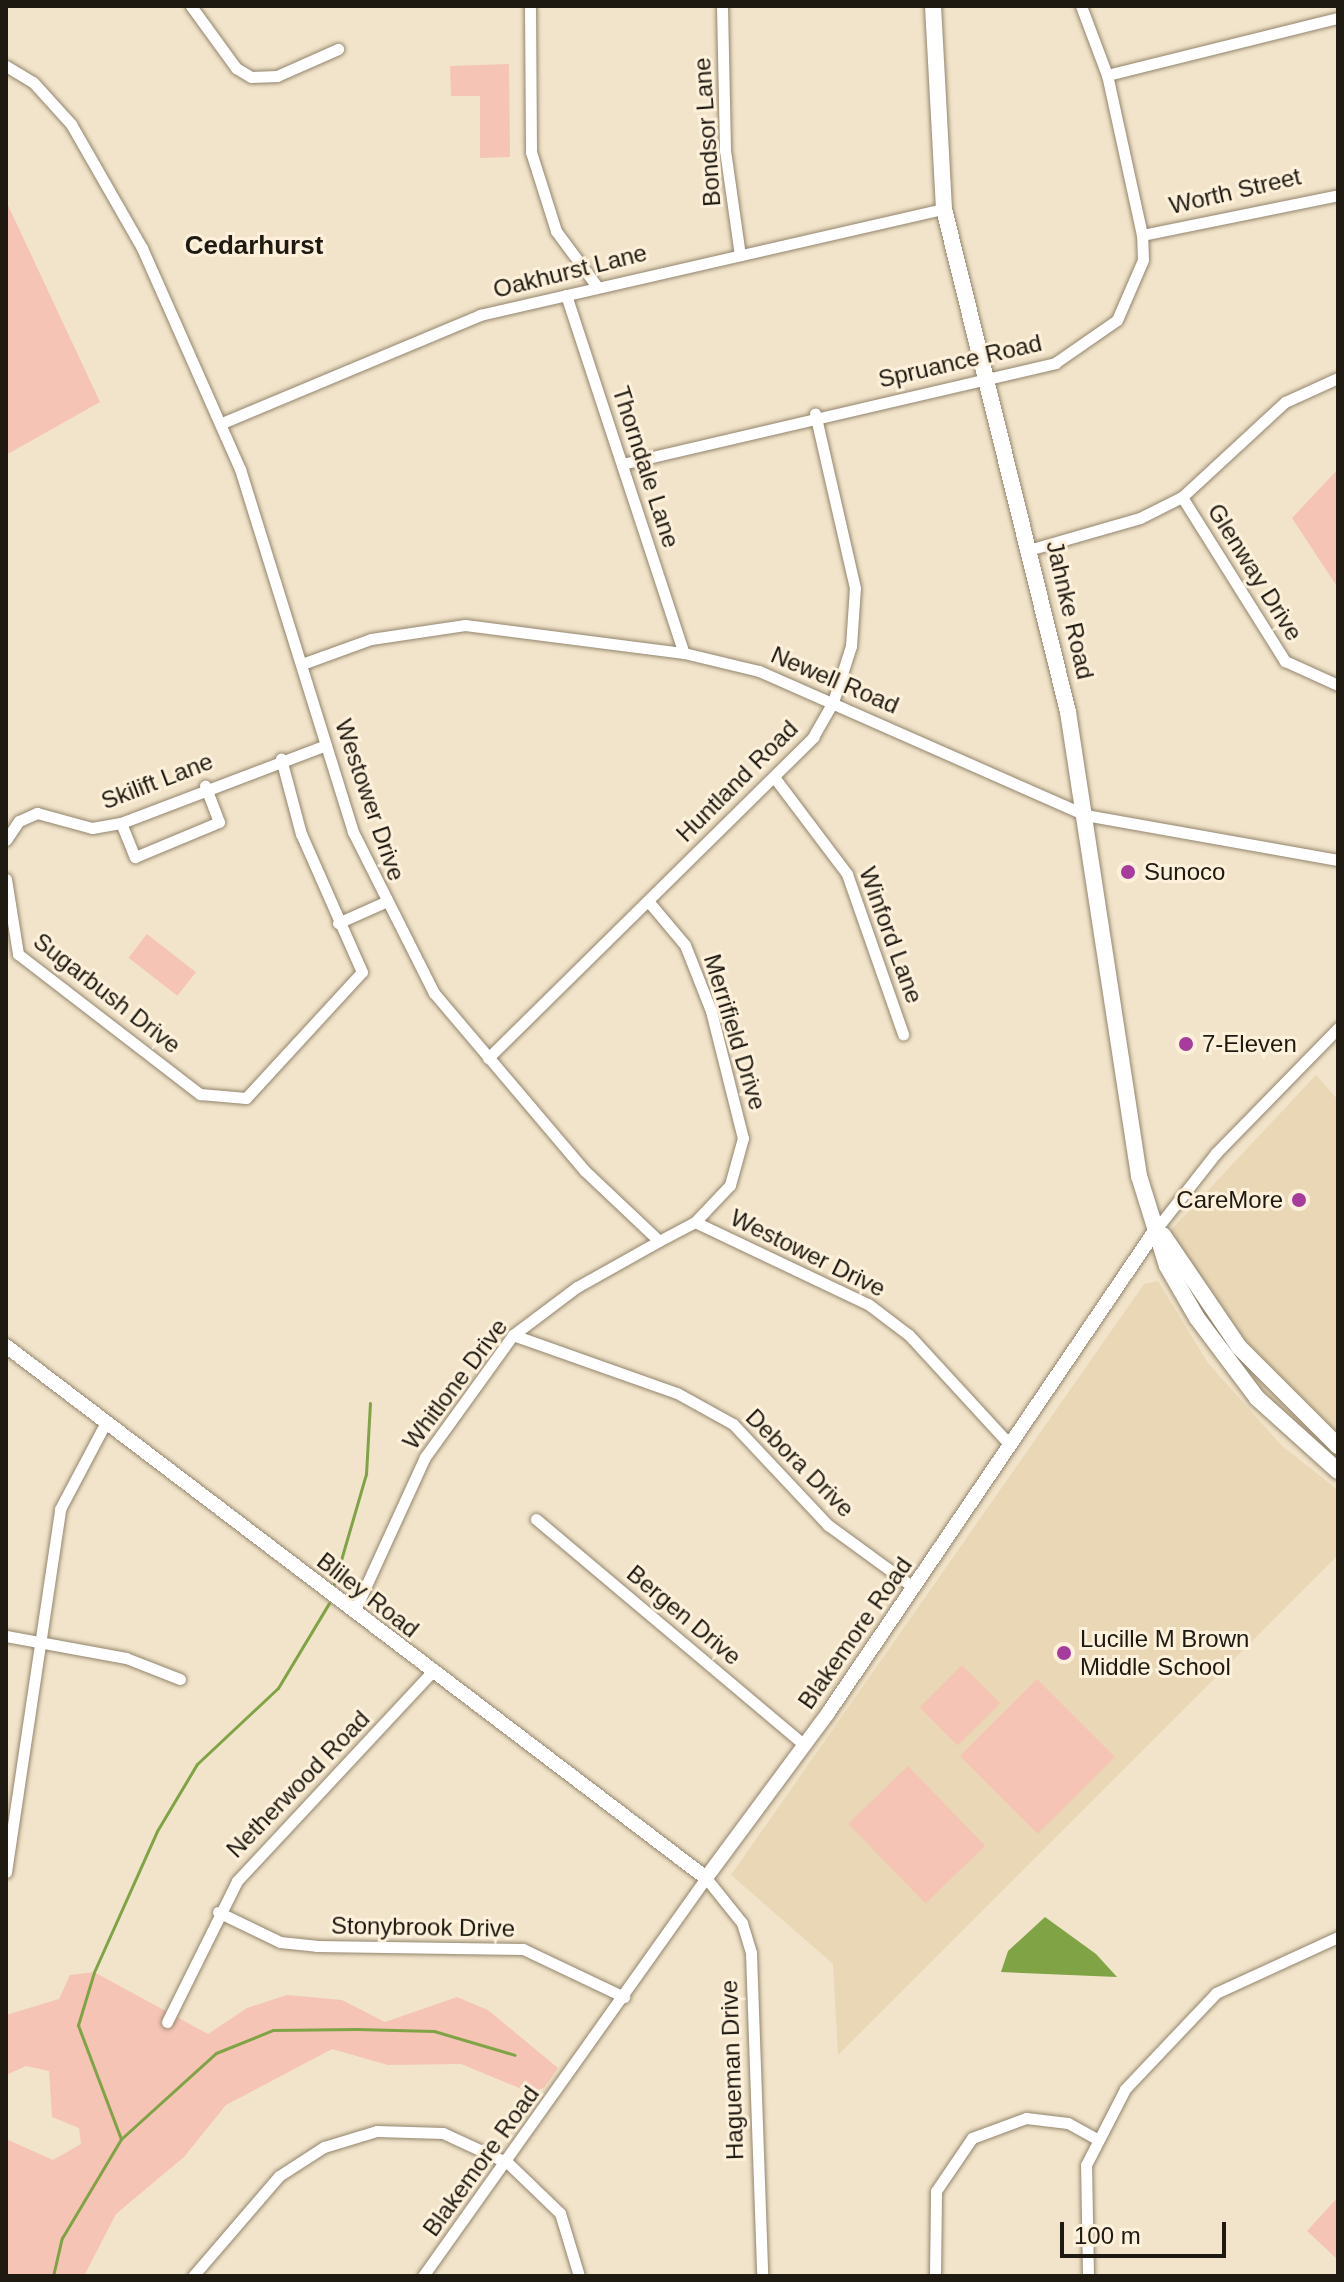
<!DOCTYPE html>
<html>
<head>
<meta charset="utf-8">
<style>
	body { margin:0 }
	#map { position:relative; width:1344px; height:2282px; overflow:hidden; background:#f2e4ca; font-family:Arial,sans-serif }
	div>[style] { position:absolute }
	.built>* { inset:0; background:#e9d7b6 }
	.green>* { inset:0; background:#f5c4b5; transform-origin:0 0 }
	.water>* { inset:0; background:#7fa345 }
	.stream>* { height:3px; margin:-1.5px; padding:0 1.5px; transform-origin:1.5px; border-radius:1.5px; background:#7fa345 }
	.roads { filter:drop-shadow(0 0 2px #92856d) drop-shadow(0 0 2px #92856d) }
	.minor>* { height:11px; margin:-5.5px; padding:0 5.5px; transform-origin:5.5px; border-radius:5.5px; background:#fff }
	.tertiary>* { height:14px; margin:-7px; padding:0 7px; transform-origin:7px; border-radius:7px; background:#fff }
	.secondary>* { height:16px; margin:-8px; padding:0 8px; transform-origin:8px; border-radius:8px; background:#fff }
	.dots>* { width:22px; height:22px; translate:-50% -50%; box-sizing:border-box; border:4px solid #fdf1dc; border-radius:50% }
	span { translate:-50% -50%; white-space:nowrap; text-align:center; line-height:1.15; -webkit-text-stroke:6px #fdf1dc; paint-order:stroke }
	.street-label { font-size:24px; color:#1f1a11 }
	.poi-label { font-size:24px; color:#1f1a11 }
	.left { translate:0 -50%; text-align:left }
	.right { translate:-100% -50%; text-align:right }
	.neighbourhood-label { font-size:26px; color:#1f1a11; font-weight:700 }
	.frame { position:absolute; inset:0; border:8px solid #1f1a11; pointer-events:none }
	.scale { position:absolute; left:1060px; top:2222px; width:166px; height:36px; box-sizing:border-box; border:4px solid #1f1a11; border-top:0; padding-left:10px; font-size:24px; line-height:28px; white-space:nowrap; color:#1f1a11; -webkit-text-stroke:6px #fdf1dc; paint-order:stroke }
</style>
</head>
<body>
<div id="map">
	<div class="built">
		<div style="clip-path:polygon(1316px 1075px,1338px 1100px,1338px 1461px,1219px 1356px,1155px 1247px)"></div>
		<div style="clip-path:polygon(1158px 1281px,1208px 1363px,1282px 1446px,1338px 1490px,1338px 1555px,838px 2055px,833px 1964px,731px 1875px,1144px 1284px)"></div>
	</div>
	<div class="green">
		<div style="clip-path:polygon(509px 64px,510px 157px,480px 158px,480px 96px,451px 96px,450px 66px)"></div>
		<div style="clip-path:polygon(6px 201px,100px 402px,6px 455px)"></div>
		<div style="clip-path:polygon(1338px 469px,1338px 588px,1292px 518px)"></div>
		<div style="left:147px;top:934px;width:62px;height:30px;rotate:38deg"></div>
		<div style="left:962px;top:1665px;width:54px;height:60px;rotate:45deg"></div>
		<div style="left:1037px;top:1679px;width:110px;height:109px;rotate:45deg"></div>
		<div style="left:908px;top:1766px;width:111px;height:83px;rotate:46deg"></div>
		<div style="clip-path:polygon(94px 1972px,208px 2034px,247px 2008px,287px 1995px,342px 2000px,385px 2022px,457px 1997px,488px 2010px,558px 2068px,544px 2088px,529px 2092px,461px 2064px,388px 2065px,332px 2049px,226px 2105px,184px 2157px,116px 2214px,84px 2276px,6px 2276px,6px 2139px,53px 2160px,81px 2144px,79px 2128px,52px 2117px,49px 2071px,26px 2066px,6px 2075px,6px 2015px,59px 1999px,70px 1975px)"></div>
		<div style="clip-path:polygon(1337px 2198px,1338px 2198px,1338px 2260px,1307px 2231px)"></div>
	</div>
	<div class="water">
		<div style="clip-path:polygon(1045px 1917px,1096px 1954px,1117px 1977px,1001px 1972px,1008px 1951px)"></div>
	</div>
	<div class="stream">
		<div style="left:334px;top:1584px;width:115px;rotate:-73.8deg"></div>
		<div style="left:366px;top:1474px;width:71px;rotate:-86.8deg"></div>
		<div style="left:121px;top:2139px;width:122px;rotate:-110.7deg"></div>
		<div style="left:78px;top:2025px;width:55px;rotate:-73.2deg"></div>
		<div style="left:94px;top:1972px;width:154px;rotate:-65.9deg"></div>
		<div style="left:157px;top:1831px;width:78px;rotate:-59.2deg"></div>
		<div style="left:197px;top:1764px;width:111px;rotate:-43.2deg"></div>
		<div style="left:278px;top:1688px;width:99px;rotate:-59deg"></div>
		<div style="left:53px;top:2276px;width:39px;rotate:-77deg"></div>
		<div style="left:62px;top:2238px;width:115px;rotate:-59.2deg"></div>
		<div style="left:121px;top:2139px;width:128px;rotate:-42.2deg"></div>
		<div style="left:216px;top:2053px;width:61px;rotate:-22deg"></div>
		<div style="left:273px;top:2030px;width:84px;rotate:-0.7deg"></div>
		<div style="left:357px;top:2029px;width:77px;rotate:1.5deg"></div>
		<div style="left:434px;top:2031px;width:84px;rotate:16.5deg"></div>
	</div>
	<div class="roads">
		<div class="minor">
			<div style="left:191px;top:6px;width:77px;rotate:54deg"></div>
			<div style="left:236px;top:68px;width:17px;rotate:31deg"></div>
			<div style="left:251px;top:77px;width:26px;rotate:-2deg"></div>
			<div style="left:277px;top:76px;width:67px;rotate:-23.9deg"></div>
			<div style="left:530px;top:6px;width:146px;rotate:89.6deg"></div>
			<div style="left:531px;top:152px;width:83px;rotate:72.4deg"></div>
			<div style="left:556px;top:231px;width:67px;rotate:53.5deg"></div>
			<div style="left:722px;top:6px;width:144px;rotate:88.8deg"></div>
			<div style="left:725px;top:150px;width:106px;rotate:81.9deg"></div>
			<div style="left:6px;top:66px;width:31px;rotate:31deg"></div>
			<div style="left:33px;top:82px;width:57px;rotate:47.9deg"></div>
			<div style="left:71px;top:124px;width:143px;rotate:60.2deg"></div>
			<div style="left:142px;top:248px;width:242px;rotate:66.1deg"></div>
			<div style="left:240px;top:469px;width:380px;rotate:72.7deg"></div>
			<div style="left:353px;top:832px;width:180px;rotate:63.3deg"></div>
			<div style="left:434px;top:993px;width:232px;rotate:49.7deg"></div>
			<div style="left:584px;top:1170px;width:103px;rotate:43.4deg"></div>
			<div style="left:659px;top:1241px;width:41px;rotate:-27.8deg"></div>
			<div style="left:695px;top:1222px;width:191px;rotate:25.4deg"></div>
			<div style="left:868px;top:1304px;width:51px;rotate:37.1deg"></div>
			<div style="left:909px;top:1335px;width:149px;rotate:47.4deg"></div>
			<div style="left:1107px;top:75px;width:238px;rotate:-13.9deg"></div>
			<div style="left:1142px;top:235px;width:200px;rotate:-11.5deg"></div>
			<div style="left:566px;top:295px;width:377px;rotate:71.8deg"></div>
			<div style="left:222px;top:423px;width:280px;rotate:-22.7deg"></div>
			<div style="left:480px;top:315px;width:476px;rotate:-12.9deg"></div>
			<div style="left:622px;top:464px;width:445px;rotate:-13.1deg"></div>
			<div style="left:1055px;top:363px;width:75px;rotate:-34.7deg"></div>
			<div style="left:1117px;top:320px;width:65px;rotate:-66.6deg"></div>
			<div style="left:1143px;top:260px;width:25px;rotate:-92deg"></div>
			<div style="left:1142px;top:235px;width:164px;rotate:-102.3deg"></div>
			<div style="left:1107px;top:75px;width:74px;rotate:-110.6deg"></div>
			<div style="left:1182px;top:497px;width:194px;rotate:57.9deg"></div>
			<div style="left:1285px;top:661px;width:58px;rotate:24.4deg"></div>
			<div style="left:1032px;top:549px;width:112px;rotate:-16deg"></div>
			<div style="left:1140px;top:518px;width:47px;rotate:-26.6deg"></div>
			<div style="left:1182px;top:497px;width:140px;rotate:-42.7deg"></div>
			<div style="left:1285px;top:402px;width:58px;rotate:-24.4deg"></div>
			<div style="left:302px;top:664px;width:73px;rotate:-19.9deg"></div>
			<div style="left:371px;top:639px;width:95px;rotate:-8.5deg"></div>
			<div style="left:465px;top:625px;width:221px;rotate:7.3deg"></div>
			<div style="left:684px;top:653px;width:77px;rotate:13.5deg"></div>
			<div style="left:759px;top:671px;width:356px;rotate:23.8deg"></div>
			<div style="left:1085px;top:815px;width:257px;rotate:10.1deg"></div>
			<div style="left:774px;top:777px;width:121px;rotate:53deg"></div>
			<div style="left:847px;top:874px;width:170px;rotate:70.7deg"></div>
			<div style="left:121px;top:823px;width:37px;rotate:68deg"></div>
			<div style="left:135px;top:857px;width:91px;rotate:-22.6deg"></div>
			<div style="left:219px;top:822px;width:39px;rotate:-111deg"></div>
			<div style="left:6px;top:840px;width:23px;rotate:-56deg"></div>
			<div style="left:19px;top:821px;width:20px;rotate:-24deg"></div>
			<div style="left:37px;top:813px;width:57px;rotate:15.3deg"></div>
			<div style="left:92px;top:828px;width:29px;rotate:-10deg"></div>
			<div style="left:121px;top:823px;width:219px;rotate:-20.8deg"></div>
			<div style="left:6px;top:879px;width:76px;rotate:80.9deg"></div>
			<div style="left:18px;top:954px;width:230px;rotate:37.6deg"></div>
			<div style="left:200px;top:1094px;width:46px;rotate:5deg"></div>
			<div style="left:246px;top:1098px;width:171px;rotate:-47.4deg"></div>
			<div style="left:362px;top:972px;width:151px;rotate:-113.8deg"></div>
			<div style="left:301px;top:834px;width:78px;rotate:-104.9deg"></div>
			<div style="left:648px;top:901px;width:57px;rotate:49.9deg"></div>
			<div style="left:685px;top:945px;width:71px;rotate:68.5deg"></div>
			<div style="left:711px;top:1011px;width:131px;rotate:75.9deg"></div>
			<div style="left:743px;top:1138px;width:49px;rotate:105.5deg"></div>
			<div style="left:730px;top:1185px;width:51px;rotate:133.4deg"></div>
			<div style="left:338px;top:923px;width:49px;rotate:-24deg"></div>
			<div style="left:488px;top:1058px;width:457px;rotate:-44.6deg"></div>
			<div style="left:813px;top:737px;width:40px;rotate:-60.3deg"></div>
			<div style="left:833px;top:702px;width:59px;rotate:-72.2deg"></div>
			<div style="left:851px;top:646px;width:58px;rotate:-86.1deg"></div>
			<div style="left:855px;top:588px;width:179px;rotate:-102.9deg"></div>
			<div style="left:1157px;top:1228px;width:95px;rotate:-51.8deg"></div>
			<div style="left:1216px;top:1153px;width:175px;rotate:-45.7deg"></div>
			<div style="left:513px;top:1335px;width:174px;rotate:19.5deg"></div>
			<div style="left:677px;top:1393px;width:64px;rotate:29deg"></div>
			<div style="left:733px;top:1424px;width:139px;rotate:46.8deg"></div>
			<div style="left:828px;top:1525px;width:105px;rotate:36.1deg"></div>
			<div style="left:536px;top:1519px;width:351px;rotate:40.1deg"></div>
			<div style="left:354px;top:1612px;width:170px;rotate:-65.4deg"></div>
			<div style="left:425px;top:1457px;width:150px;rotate:-54.2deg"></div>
			<div style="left:513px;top:1335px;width:80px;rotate:-36.9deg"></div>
			<div style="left:577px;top:1287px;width:94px;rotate:-29.3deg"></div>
			<div style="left:6px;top:1636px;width:122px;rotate:10.4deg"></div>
			<div style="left:126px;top:1658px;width:58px;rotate:21.3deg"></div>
			<div style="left:6px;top:1872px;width:367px;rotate:-81.5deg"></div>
			<div style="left:60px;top:1509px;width:98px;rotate:-62.1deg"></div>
			<div style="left:218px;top:1912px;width:69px;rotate:25.8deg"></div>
			<div style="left:280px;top:1942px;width:36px;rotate:6deg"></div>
			<div style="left:316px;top:1946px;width:207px;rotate:0.8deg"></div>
			<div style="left:523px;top:1949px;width:112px;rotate:25.4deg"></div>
			<div style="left:167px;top:2022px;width:157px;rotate:-63.6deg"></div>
			<div style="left:237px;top:1881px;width:286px;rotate:-47deg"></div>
			<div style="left:193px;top:2276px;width:132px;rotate:-49.3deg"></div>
			<div style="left:279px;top:2176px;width:54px;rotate:-32.8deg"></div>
			<div style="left:324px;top:2147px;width:55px;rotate:-16.8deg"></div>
			<div style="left:377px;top:2131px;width:66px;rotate:1.7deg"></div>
			<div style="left:443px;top:2133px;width:72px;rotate:24.8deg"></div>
			<div style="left:508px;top:2163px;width:72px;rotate:43.9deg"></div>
			<div style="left:560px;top:2213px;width:66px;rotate:73.2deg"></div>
			<div style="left:423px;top:2276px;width:488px;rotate:-54.6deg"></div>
			<div style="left:706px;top:1878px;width:58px;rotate:51.3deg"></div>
			<div style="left:742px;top:1923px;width:31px;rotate:73deg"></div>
			<div style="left:751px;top:1953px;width:323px;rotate:88deg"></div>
			<div style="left:935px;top:2276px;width:85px;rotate:-89.3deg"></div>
			<div style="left:936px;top:2191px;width:64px;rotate:-55.8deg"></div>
			<div style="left:972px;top:2138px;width:58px;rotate:-20.3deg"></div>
			<div style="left:1026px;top:2118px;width:42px;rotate:6.8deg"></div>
			<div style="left:1068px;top:2123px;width:31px;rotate:29deg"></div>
			<div style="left:1088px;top:2276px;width:111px;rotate:-91deg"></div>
			<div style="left:1086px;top:2165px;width:85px;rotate:-62.8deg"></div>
			<div style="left:1125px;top:2089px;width:132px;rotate:-46.5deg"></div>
			<div style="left:1216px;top:1993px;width:134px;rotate:-24.7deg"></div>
		</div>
		<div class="tertiary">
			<div style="left:6px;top:1346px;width:879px;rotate:37.23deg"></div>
			<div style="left:706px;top:1878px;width:205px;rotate:-53.5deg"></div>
			<div style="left:828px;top:1713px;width:586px;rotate:-55.85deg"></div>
		</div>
		<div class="secondary">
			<div style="left:933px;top:6px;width:203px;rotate:86.9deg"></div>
			<div style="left:944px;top:209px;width:518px;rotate:76.15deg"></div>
			<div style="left:1068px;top:712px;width:469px;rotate:81.3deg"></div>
			<div style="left:1139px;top:1176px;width:94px;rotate:72.7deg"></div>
			<div style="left:1167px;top:1266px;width:60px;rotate:60deg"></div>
			<div style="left:1197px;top:1318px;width:100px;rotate:53.1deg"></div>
			<div style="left:1257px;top:1398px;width:109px;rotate:42deg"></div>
			<div style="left:1163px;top:1235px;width:135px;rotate:55.8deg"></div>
			<div style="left:1239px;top:1347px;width:140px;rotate:45deg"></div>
		</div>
	</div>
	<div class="dots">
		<div style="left:1128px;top:872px;background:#a73c9c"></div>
		<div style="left:1186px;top:1044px;background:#a73c9c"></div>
		<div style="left:1299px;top:1200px;background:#a73c9c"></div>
		<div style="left:1064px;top:1653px;background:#a73c9c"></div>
	</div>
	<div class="street-label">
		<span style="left:707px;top:132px;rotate:-94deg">Bondsor Lane</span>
		<span style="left:1235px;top:191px;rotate:-13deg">Worth Street</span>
		<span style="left:570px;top:271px;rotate:-14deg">Oakhurst Lane</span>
		<span style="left:960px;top:361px;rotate:-13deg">Spruance Road</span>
		<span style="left:646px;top:467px;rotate:72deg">Thorndale Lane</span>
		<span style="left:1255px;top:572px;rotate:58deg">Glenway Drive</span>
		<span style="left:1070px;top:610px;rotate:77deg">Jahnke Road</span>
		<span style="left:835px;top:680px;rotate:23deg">Newell Road</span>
		<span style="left:157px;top:781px;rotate:-21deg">Skilift Lane</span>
		<span style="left:737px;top:781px;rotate:-45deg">Huntland Road</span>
		<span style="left:370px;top:800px;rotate:71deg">Westower Drive</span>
		<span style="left:891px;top:935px;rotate:70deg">Winford Lane</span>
		<span style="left:107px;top:993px;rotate:38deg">Sugarbush Drive</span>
		<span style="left:735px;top:1032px;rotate:73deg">Merrifield Drive</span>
		<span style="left:808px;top:1253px;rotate:26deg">Westower Drive</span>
		<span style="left:455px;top:1384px;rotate:-53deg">Whitlone Drive</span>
		<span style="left:800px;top:1463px;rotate:45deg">Debora Drive</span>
		<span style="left:368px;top:1595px;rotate:38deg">Bliley Road</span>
		<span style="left:684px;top:1615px;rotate:40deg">Bergen Drive</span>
		<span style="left:855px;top:1633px;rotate:-55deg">Blakemore Road</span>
		<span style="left:298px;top:1784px;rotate:-46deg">Netherwood Road</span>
		<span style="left:423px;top:1927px;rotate:1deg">Stonybrook Drive</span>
		<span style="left:732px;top:2070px;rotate:-92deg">Hagueman Drive</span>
		<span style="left:481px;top:2161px;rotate:-54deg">Blakemore Road</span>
	</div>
	<div class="poi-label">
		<span class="left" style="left:1144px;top:872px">Sunoco</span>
		<span class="left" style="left:1202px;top:1044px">7-Eleven</span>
		<span class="right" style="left:1283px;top:1200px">CareMore</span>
		<span class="left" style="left:1080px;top:1653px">Lucille M Brown<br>Middle School</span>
	</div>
	<div class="neighbourhood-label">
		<span style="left:254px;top:246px">Cedarhurst</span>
	</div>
	<div class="frame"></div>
	<div class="scale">100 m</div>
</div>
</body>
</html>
